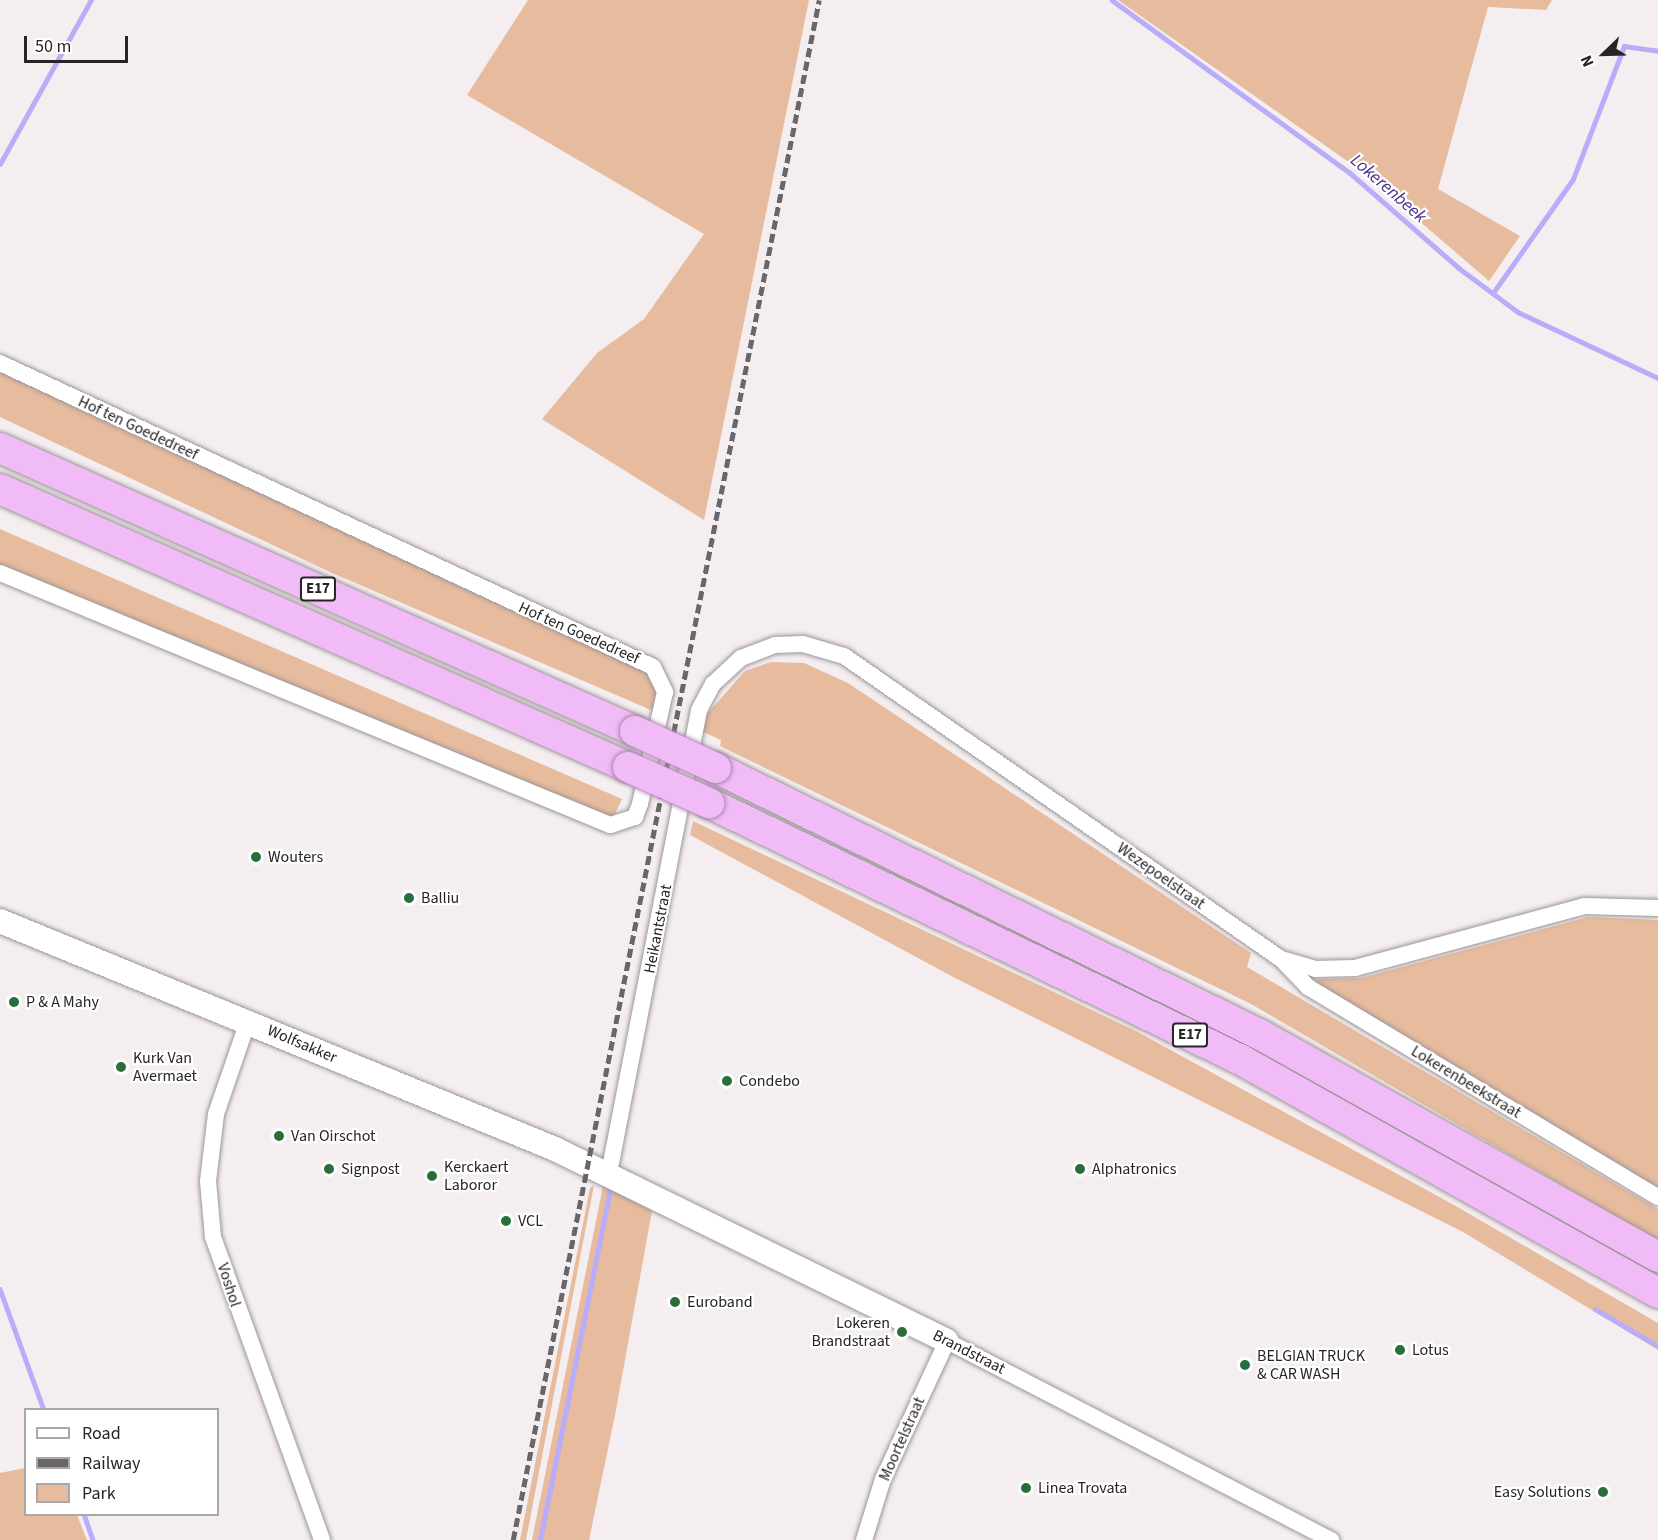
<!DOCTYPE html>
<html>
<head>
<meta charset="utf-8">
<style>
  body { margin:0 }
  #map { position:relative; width:1658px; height:1540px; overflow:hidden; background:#f4eef0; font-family:"Source Sans 3",sans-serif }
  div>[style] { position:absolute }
  .green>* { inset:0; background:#e7bb9d }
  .stream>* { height:4.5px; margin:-2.25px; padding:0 2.25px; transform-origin:2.25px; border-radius:2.25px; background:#b9acf9 }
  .roads { filter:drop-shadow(0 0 2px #9c9598) drop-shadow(0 0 2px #9c9598) }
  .street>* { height:16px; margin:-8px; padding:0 8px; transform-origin:8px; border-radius:8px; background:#fff }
  .secondary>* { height:24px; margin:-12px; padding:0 12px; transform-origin:12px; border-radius:12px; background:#fff }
  .highway>* { height:30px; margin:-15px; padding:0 15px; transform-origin:15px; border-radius:15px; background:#f1bbf8 }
  .rail>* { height:4.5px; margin-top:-2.25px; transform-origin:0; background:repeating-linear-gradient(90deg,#6a6668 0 9px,transparent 0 13.5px) }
  .bridges { filter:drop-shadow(0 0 2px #aa86ae) drop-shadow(0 0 2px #aa86ae) }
  .highway-bridge>* { height:30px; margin:-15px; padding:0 15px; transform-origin:15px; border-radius:15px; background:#f1bbf8 }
  .dots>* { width:16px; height:16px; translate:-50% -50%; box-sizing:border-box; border:3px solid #fff; border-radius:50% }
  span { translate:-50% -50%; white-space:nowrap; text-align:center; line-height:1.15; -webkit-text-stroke:4.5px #fff; paint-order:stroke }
  .shield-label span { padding:2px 4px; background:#fff; border:2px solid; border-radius:4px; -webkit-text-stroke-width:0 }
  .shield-label { font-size:15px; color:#272425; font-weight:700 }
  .street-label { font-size:16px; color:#272425 }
  .poi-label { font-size:16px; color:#272425 }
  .left { translate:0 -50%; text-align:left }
  .right { translate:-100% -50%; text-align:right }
  .water-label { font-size:18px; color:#4a3289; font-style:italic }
  .legend { position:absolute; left:24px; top:1408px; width:195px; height:108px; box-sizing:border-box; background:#fff; border:2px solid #a9a7a8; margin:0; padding:8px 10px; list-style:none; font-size:18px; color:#272425 }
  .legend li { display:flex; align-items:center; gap:12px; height:30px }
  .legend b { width:30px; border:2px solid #a9a7a8 }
  .north { position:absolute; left:1574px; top:24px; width:60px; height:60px; -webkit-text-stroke:4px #fff; paint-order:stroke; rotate:247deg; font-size:16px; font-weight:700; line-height:24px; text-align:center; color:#272425 }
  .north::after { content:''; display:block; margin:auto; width:21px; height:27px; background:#272425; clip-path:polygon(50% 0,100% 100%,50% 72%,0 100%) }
  .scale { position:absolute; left:24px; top:36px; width:104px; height:27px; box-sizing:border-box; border:3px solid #272425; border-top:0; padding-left:8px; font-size:18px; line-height:21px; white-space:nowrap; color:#272425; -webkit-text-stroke:4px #fff; paint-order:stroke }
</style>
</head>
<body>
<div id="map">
  <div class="green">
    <i style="clip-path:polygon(528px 0,809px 0,704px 520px,542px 419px,597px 353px,644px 319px,704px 234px,467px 95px)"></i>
    <i style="clip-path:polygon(1118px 0,1552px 0,1546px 10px,1488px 7px,1438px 189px,1520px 236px,1489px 281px,1360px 170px)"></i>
    <i style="clip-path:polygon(0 369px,655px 673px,658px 713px,330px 572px,0 417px)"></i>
    <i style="clip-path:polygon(0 529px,622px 799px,611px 822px,0 568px)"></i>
    <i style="clip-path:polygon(771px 662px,804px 663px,848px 683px,1251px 953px,1247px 967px,1658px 1209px,1658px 1241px,1251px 1004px,720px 746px,721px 740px,703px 732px,707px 714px,745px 671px)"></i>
    <i style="clip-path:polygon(693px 821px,1136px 1031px,1454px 1205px,1658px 1323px,1658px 1350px,1463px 1232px,955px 978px,690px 835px)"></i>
    <i style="clip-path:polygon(1588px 917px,1658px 920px,1658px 1188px,1314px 984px,1318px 979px,1361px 978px)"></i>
    <i style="clip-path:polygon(604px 1181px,652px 1211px,615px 1415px,589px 1540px,532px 1540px)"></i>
    <i style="clip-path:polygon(594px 1185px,526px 1540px,520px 1540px,590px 1188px)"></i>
    <i style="clip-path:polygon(25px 1468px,26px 1514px,77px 1515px,87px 1540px,0 1540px,0 1473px)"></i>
  </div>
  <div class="stream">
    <i style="left:1112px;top:0;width:293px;rotate:36deg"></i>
    <i style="left:1349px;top:172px;width:146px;rotate:41.1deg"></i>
    <i style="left:1459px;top:268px;width:74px;rotate:36.7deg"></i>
    <i style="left:1518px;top:312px;width:155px;rotate:25.2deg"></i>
    <i style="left:0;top:164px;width:188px;rotate:-61deg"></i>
    <i style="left:1493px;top:293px;width:139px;rotate:-54.9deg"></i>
    <i style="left:1573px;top:179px;width:142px;rotate:-69deg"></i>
    <i style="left:1624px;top:46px;width:34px;rotate:8deg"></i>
    <i style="left:0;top:1289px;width:129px;rotate:70deg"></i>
    <i style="left:1595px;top:1309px;width:73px;rotate:30.4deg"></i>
    <i style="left:84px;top:1514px;width:28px;rotate:71deg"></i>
    <i style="left:540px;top:1540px;width:357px;rotate:-78.7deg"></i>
  </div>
  <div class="roads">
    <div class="street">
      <i style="left:0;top:363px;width:720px;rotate:24.96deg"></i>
      <i style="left:653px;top:667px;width:28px;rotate:64deg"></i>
      <i style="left:665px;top:692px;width:115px;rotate:102.6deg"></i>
      <i style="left:640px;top:804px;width:14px;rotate:111deg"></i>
      <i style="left:635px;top:817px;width:26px;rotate:162deg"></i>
      <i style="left:610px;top:825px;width:660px;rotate:-157.55deg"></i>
      <i style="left:1282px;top:960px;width:37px;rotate:46deg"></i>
      <i style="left:1308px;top:987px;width:408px;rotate:31deg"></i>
      <i style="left:248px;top:1021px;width:98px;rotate:109deg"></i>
      <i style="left:216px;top:1114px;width:67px;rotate:96.8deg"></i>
      <i style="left:208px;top:1181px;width:56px;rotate:84.9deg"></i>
      <i style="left:213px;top:1237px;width:322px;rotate:70.2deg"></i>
      <i style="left:602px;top:1173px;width:13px;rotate:-48deg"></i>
      <i style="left:611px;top:1163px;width:461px;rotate:-79deg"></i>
      <i style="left:699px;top:710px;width:30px;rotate:-62deg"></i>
      <i style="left:713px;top:684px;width:38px;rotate:-43deg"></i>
      <i style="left:741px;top:658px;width:36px;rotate:-21deg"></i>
      <i style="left:775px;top:645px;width:28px;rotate:-2deg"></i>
      <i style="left:803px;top:644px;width:43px;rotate:16.3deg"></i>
      <i style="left:844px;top:656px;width:532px;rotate:34.74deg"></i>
      <i style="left:1281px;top:959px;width:35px;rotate:16deg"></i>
      <i style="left:1315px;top:969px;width:40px;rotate:-1.4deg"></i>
      <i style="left:1355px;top:968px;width:237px;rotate:-15.1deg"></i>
      <i style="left:1584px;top:906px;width:74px;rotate:1.5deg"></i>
      <i style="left:864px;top:1540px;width:64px;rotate:-72.7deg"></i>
      <i style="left:883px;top:1479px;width:152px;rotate:-65.1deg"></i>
      <i style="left:947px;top:1341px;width:433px;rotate:27.4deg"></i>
    </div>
    <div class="secondary">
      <i style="left:0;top:921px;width:600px;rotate:22.33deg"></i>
      <i style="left:555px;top:1149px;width:436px;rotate:26.1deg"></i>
    </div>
    <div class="highway">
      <i style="left:0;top:448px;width:695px;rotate:24.02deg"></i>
      <i style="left:0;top:489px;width:687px;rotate:23.88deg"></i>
      <i style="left:716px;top:768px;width:605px;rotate:26.1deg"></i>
      <i style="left:1259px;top:1034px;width:457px;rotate:29.2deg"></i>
      <i style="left:709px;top:803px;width:591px;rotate:25.78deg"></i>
      <i style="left:1241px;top:1060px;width:478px;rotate:29.2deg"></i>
    </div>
  </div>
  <div class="rail">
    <i style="left:513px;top:1540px;width:1570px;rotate:-78.76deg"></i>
  </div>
  <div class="bridges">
    <div class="highway-bridge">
      <i style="left:635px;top:731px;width:89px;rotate:24.6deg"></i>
      <i style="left:628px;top:767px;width:89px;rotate:24deg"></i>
    </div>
  </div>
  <div class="dots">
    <i style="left:256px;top:857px;background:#286f3c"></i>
    <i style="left:409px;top:898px;background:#286f3c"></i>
    <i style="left:14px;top:1002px;background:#286f3c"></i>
    <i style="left:121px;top:1067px;background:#286f3c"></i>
    <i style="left:727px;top:1081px;background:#286f3c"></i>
    <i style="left:279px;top:1136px;background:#286f3c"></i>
    <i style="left:329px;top:1169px;background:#286f3c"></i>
    <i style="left:1080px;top:1169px;background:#286f3c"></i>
    <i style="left:432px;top:1176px;background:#286f3c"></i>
    <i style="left:506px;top:1221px;background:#286f3c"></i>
    <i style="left:675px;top:1302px;background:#286f3c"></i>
    <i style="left:902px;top:1332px;background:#286f3c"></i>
    <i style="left:1400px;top:1350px;background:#286f3c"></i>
    <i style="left:1245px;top:1365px;background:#286f3c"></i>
    <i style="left:1026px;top:1488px;background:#286f3c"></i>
    <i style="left:1603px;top:1492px;background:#286f3c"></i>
  </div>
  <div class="shield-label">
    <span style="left:318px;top:589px">E17</span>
    <span style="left:1190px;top:1035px">E17</span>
  </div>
  <div class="street-label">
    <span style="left:138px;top:428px;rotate:25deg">Hof ten Goededreef</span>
    <span style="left:579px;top:633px;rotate:24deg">Hof ten Goededreef</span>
    <span style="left:1161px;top:876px;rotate:35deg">Wezepoelstraat</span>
    <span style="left:658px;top:929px;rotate:-79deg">Heikantstraat</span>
    <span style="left:302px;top:1044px;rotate:23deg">Wolfsakker</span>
    <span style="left:1466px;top:1082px;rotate:31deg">Lokerenbeekstraat</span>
    <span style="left:229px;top:1285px;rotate:72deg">Voshol</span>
    <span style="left:969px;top:1352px;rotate:27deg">Brandstraat</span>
    <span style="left:902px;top:1439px;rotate:-66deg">Moortelstraat</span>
  </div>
  <div class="poi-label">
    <span class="left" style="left:268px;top:857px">Wouters</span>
    <span class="left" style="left:421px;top:898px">Balliu</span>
    <span class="left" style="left:26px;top:1002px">P &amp; A Mahy</span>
    <span class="left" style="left:133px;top:1067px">Kurk Van<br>Avermaet</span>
    <span class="left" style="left:739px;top:1081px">Condebo</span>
    <span class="left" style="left:291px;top:1136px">Van Oirschot</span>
    <span class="left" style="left:444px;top:1176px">Kerckaert<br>Laboror</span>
    <span class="left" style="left:341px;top:1169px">Signpost</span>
    <span class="left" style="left:1092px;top:1169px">Alphatronics</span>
    <span class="left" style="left:518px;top:1221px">VCL</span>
    <span class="left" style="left:687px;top:1302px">Euroband</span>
    <span class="right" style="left:890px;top:1332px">Lokeren<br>Brandstraat</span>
    <span class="left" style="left:1412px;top:1350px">Lotus</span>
    <span class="left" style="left:1257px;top:1365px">BELGIAN TRUCK<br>&amp; CAR WASH</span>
    <span class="left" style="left:1038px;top:1488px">Linea Trovata</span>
    <span class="right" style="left:1591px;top:1492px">Easy Solutions</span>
  </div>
  <div class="water-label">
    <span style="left:1388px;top:189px;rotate:41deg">Lokerenbeek</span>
  </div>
  <ul class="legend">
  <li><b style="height:8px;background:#fff"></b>Road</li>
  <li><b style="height:8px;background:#6a6668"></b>Railway</li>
  <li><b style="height:16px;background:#e7bb9d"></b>Park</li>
  </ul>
  <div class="north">N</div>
  <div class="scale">50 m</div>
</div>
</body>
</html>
